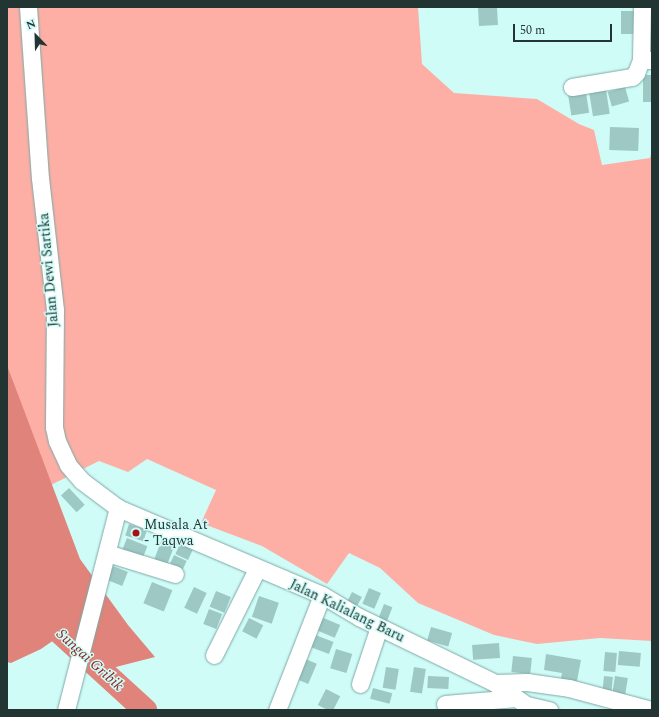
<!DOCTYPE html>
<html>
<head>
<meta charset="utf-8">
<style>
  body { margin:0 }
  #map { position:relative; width:659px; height:717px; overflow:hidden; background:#d0fcf8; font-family:Spectral,serif }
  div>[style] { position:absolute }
  .green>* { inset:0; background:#fdafa6 }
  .water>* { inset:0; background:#e0837a }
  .river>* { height:24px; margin:-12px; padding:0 12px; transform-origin:12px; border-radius:12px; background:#e0837a }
  .building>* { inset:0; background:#9dc8c4; transform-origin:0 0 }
  .roads { filter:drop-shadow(0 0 1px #7fa9a5) drop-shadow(0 0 1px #7fa9a5) }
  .minor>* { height:17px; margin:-8.5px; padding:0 8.5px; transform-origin:8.5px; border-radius:8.5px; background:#fff }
  .dots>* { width:11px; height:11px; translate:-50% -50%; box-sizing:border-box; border:2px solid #d0fcf8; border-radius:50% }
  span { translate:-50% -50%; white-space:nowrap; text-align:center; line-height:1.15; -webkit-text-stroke:3px #d0fcf8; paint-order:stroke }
  .street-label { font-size:14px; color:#233533 }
  .poi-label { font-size:14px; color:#233533 }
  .left { translate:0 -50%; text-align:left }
  .water-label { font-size:15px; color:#8d1f1e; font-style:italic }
  .frame { position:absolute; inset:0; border:8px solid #233533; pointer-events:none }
  .north { position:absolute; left:16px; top:16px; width:40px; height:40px; -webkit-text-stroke:3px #d0fcf8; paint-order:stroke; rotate:337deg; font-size:11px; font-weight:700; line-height:16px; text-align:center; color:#233533 }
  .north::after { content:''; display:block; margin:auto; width:14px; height:18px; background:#233533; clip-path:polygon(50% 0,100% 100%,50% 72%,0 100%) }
  .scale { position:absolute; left:513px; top:24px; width:99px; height:18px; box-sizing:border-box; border:2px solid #233533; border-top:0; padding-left:5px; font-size:12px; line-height:14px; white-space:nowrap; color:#233533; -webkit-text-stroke:3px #d0fcf8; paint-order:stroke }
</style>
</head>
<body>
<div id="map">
  <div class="green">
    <i style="clip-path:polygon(7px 7px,418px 7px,422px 64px,454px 93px,537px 99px,579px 124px,594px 130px,602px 165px,650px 158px,652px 151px,652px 641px,600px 638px,537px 644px,494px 635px,418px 603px,380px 568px,349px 553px,327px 584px,262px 546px,201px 523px,216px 490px,147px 459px,128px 472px,99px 461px,51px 485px,7px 365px)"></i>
  </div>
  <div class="water">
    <i style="clip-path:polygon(7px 365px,80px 559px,128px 625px,155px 657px,108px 669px,67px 631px,41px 649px,11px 663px,7px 662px)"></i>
  </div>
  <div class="river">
    <i style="left:42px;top:610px;width:19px;rotate:55deg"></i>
    <i style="left:53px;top:626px;width:125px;rotate:42.4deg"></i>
  </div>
  <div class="building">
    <i style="left:497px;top:7px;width:18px;height:19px;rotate:87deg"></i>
    <i style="left:621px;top:11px;width:16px;height:23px"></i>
    <i style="clip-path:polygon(645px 33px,652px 33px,652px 56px,644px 55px)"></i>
    <i style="left:643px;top:75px;width:9px;height:27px"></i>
    <i style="left:625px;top:87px;width:15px;height:18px;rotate:74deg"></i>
    <i style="left:606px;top:90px;width:24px;height:17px;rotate:81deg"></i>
    <i style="left:586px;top:93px;width:20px;height:18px;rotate:81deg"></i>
    <i style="left:610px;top:127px;width:29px;height:23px;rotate:2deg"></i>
    <i style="left:69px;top:488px;width:23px;height:11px;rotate:47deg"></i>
    <i style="left:129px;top:524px;width:19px;height:12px;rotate:18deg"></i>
    <i style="left:127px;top:538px;width:22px;height:15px;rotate:22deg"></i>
    <i style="left:162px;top:539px;width:14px;height:24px;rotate:21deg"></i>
    <i style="left:180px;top:544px;width:14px;height:11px;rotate:25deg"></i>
    <i style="left:174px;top:555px;width:14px;height:9px;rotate:25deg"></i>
    <i style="left:113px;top:566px;width:16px;height:15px;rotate:22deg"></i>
    <i style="left:152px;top:582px;width:22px;height:23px;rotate:22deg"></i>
    <i style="left:194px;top:587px;width:14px;height:23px;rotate:25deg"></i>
    <i style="left:369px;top:588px;width:13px;height:17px;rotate:23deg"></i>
    <i style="left:216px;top:591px;width:16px;height:17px;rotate:22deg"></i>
    <i style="left:352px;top:592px;width:11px;height:17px;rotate:27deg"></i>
    <i style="left:259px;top:596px;width:21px;height:22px;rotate:19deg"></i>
    <i style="left:384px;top:604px;width:9px;height:15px;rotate:21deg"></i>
    <i style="left:209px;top:609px;width:14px;height:16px;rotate:21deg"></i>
    <i style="left:319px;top:616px;width:23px;height:14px;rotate:23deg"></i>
    <i style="left:249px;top:618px;width:16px;height:15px;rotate:27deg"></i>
    <i style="left:431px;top:627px;width:22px;height:14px;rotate:16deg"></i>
    <i style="left:313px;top:634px;width:22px;height:13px;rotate:21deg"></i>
    <i style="left:499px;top:643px;width:15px;height:27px;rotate:86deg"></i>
    <i style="left:336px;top:649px;width:17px;height:20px;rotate:17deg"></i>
    <i style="left:619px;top:651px;width:22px;height:14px;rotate:5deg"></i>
    <i style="left:605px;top:652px;width:12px;height:19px;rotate:5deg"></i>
    <i style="clip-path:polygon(546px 654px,581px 660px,576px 686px,560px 684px,562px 673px,544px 670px)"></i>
    <i style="left:513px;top:656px;width:19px;height:16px;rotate:6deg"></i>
    <i style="left:303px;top:658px;width:15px;height:22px;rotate:23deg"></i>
    <i style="left:386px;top:667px;width:13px;height:21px;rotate:9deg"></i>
    <i style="left:414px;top:667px;width:12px;height:25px;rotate:9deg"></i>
    <i style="left:428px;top:676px;width:21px;height:12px;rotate:3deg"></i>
    <i style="left:604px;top:676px;width:9px;height:17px;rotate:6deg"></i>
    <i style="left:615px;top:676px;width:13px;height:18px;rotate:9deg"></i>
    <i style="left:373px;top:688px;width:20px;height:11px;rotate:15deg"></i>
    <i style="left:326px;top:689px;width:16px;height:18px;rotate:27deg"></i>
  </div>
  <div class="roads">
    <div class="minor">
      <i style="left:28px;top:7px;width:171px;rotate:86deg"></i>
      <i style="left:40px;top:178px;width:133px;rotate:83.5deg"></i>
      <i style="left:55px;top:310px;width:117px;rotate:90.5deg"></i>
      <i style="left:54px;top:427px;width:14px;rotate:78deg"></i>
      <i style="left:57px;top:441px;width:26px;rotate:65deg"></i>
      <i style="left:68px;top:465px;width:21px;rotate:49deg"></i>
      <i style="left:82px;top:481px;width:45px;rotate:36.9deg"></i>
      <i style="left:118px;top:508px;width:222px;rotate:23.1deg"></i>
      <i style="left:322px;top:595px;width:43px;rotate:30.7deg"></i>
      <i style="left:359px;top:617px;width:151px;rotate:25.9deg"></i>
      <i style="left:495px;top:683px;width:39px;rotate:35deg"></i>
      <i style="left:527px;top:705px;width:23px;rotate:13deg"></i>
      <i style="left:642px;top:7px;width:53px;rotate:91.1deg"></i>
      <i style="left:641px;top:60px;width:11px"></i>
      <i style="left:572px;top:87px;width:61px;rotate:-9.5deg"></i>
      <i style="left:632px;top:77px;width:6px;rotate:-45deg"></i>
      <i style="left:636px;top:73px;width:14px;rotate:-69deg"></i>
      <i style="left:107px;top:553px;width:71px;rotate:17.2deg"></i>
      <i style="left:214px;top:655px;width:96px;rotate:-63.4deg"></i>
      <i style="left:495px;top:683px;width:32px;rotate:-2deg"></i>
      <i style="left:527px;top:682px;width:42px;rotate:8.1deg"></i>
      <i style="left:569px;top:688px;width:85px;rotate:15deg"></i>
      <i style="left:360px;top:684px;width:60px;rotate:-71.6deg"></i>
      <i style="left:445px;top:704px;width:71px;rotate:-4.8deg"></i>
      <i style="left:66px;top:710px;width:209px;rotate:-75.6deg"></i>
      <i style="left:277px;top:710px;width:123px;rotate:-68.6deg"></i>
    </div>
  </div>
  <div class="dots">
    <i style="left:136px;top:533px;background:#a71118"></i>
  </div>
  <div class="street-label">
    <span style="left:49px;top:270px;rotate:-95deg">Jalan Dewi Sartika</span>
    <span style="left:347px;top:611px;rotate:26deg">Jalan Kalialang Baru</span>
  </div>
  <div class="poi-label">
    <span class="left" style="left:144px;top:533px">Musala At<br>- Taqwa</span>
  </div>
  <div class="water-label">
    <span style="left:90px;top:660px;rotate:42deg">Sungai Gribik</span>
  </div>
  <div class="frame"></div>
  <div class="north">N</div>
  <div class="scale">50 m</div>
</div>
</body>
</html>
